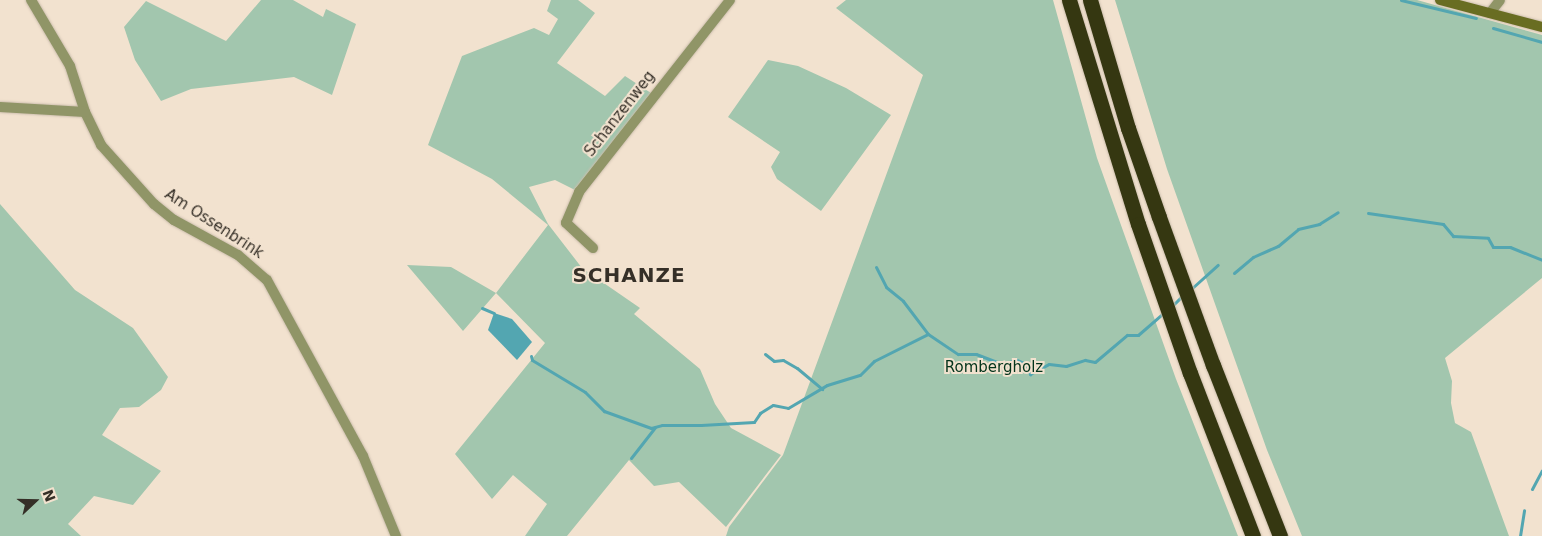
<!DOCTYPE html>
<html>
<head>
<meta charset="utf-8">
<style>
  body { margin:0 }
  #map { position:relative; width:1542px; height:536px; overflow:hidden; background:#f2e2cf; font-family:"DejaVu Sans",sans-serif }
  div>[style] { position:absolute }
  .green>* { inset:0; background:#a2c6ae }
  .water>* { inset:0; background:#53a6b1 }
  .stream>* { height:3px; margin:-1.5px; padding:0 1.5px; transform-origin:1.5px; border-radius:1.5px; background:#53a6b1 }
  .roads { filter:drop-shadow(0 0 1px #ccbead) drop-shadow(0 0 1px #ccbead) }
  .street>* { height:10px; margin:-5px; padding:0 5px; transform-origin:5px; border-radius:5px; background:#909567 }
  .secondary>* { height:10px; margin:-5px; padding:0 5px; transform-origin:5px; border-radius:5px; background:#696d22 }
  .highway>* { height:15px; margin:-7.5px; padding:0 7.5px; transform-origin:7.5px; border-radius:7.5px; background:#353711 }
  span { translate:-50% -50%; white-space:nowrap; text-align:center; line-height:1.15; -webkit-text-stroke:4px #f2e2cf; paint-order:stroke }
  .street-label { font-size:15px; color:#352f27 }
  .park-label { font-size:15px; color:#02331a }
  .district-label { font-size:20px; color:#352f27; font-weight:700; letter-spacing:1px }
  .north { position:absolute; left:10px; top:476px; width:50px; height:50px; -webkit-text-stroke:4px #f2e2cf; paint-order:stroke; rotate:69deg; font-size:14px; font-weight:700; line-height:20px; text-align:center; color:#352f27 }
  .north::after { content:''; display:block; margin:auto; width:18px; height:22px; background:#352f27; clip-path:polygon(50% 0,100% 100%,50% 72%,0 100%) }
</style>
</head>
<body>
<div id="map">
  <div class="green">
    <i style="clip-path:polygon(261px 0,293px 0,323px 17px,326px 9px,356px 24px,332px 95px,294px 77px,191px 89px,161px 101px,135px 60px,124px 27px,146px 1px,226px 41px)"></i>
    <i style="clip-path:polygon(551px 0,578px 0,595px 13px,557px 63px,605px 96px,625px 76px,654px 95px,579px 192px,555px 180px,529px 187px,548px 224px,582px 268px,640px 308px,634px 314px,700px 369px,715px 404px,731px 428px,781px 455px,726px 527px,679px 482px,654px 486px,629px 460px,567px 536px,525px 536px,547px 504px,513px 475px,492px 499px,455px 454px,545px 343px,496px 293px,463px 331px,407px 265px,451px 267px,496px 293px,548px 225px,492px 179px,428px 145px,462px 56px,534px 28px,549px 35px,558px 19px,547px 11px)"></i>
    <i style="clip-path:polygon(846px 0,1053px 0,1097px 158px,1176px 379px,1238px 536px,726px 536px,729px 527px,783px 455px,923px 75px,836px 8px)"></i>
    <i style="clip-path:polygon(1115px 0,1417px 0,1542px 35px,1542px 278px,1445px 358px,1452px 381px,1451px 403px,1455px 423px,1471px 432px,1509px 536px,1302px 536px,1267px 450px,1167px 169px)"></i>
    <i style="clip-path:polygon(768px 60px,798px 66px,846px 88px,891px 115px,821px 211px,777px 179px,771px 167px,780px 152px,728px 117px)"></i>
    <i style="clip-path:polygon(0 204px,75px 290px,133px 328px,168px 377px,161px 390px,139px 407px,120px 408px,102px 435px,161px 471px,133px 505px,94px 496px,68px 524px,81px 536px,0 536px)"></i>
  </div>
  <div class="water">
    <i style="clip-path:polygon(494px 313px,512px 319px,532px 342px,517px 360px,488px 330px)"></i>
  </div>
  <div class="stream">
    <i style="left:1401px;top:0;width:77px;rotate:13.5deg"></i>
    <i style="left:1493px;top:28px;width:51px;rotate:15.9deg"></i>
    <i style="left:1368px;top:213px;width:76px;rotate:8.3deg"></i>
    <i style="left:1443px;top:224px;width:16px;rotate:50deg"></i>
    <i style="left:1453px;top:236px;width:35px;rotate:3deg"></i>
    <i style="left:1488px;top:238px;width:10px;rotate:61deg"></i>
    <i style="left:1493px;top:247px;width:17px"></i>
    <i style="left:1510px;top:247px;width:35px;rotate:22deg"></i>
    <i style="left:876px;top:267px;width:22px;rotate:63deg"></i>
    <i style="left:886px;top:287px;width:22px;rotate:39deg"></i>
    <i style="left:903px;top:301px;width:41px;rotate:52.9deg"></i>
    <i style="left:1234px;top:273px;width:25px;rotate:-40deg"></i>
    <i style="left:1253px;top:257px;width:27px;rotate:-24deg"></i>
    <i style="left:1278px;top:246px;width:26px;rotate:-40deg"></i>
    <i style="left:1298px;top:229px;width:22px;rotate:-13deg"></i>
    <i style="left:1319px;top:224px;width:22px;rotate:-32deg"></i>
    <i style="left:1191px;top:289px;width:36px;rotate:-42deg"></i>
    <i style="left:1172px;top:306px;width:14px;rotate:-45deg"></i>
    <i style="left:482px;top:308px;width:13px;rotate:23deg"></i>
    <i style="left:765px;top:354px;width:11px;rotate:38deg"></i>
    <i style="left:774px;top:361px;width:9px;rotate:-6deg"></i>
    <i style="left:783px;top:360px;width:16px;rotate:30deg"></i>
    <i style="left:797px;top:368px;width:33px;rotate:40deg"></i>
    <i style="left:531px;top:356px;width:4px;rotate:76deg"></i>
    <i style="left:532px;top:360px;width:62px;rotate:31.1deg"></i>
    <i style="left:585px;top:392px;width:27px;rotate:45deg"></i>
    <i style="left:604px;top:411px;width:50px;rotate:19.9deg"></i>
    <i style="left:651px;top:428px;width:11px;rotate:-15deg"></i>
    <i style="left:662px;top:425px;width:39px"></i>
    <i style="left:701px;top:425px;width:53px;rotate:-3.2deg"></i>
    <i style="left:754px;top:422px;width:11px;rotate:-56deg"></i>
    <i style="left:760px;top:413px;width:15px;rotate:-32deg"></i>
    <i style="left:773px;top:405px;width:15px;rotate:11deg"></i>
    <i style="left:788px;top:408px;width:45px;rotate:-30.5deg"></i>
    <i style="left:827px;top:385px;width:34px;rotate:-17deg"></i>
    <i style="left:860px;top:375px;width:20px;rotate:-45deg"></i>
    <i style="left:874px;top:361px;width:60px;rotate:-26.6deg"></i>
    <i style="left:928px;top:334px;width:36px;rotate:34deg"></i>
    <i style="left:958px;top:354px;width:18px"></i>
    <i style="left:976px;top:354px;width:30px;rotate:21deg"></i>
    <i style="left:1004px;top:365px;width:13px;rotate:-29deg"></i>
    <i style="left:1015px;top:359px;width:10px;rotate:24deg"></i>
    <i style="left:1024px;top:363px;width:13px;rotate:61deg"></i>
    <i style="left:1030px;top:374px;width:21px;rotate:-28deg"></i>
    <i style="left:1049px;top:364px;width:17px;rotate:7deg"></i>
    <i style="left:1066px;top:366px;width:20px;rotate:-18deg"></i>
    <i style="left:1085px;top:360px;width:10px;rotate:11deg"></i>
    <i style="left:1095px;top:362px;width:42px;rotate:-40.2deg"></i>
    <i style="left:1127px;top:335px;width:11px"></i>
    <i style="left:1138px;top:335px;width:33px;rotate:-41deg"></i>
    <i style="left:631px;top:458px;width:39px;rotate:-52deg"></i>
    <i style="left:1532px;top:489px;width:21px;rotate:-62deg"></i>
    <i style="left:1520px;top:536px;width:26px;rotate:-81deg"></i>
  </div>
  <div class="roads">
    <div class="street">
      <i style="left:31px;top:0;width:77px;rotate:59.4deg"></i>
      <i style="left:70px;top:66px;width:48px;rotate:71.9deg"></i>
      <i style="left:85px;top:112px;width:37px;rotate:64deg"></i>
      <i style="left:101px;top:145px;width:79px;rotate:48.1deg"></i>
      <i style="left:154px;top:204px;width:26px;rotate:39deg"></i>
      <i style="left:174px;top:220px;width:73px;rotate:28.7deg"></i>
      <i style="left:238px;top:255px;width:38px;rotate:41deg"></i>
      <i style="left:267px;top:280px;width:200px;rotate:61.4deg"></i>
      <i style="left:363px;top:456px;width:87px;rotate:67.6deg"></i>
      <i style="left:1490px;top:13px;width:16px;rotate:-52deg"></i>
      <i style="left:0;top:107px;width:85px;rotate:3.4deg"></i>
      <i style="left:593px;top:248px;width:37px;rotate:-137deg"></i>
      <i style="left:566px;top:223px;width:34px;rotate:-67deg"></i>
      <i style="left:579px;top:192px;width:244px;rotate:-51.8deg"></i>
    </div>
    <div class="secondary">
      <i style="left:1440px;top:0;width:106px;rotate:14.8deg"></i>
    </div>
    <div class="highway">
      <i style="left:1069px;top:0;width:234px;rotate:72.9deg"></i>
      <i style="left:1138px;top:224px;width:158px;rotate:70.8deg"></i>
      <i style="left:1190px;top:373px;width:175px;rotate:68.9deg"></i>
      <i style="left:1090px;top:0;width:134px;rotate:73.5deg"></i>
      <i style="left:1128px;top:128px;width:94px;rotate:70.8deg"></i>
      <i style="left:1159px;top:217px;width:158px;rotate:70deg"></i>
      <i style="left:1213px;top:365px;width:184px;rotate:68.6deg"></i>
    </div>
  </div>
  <div class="street-label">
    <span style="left:620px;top:114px;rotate:-52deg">Schanzenweg</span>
    <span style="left:214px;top:224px;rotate:33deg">Am Ossenbrink</span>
  </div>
  <div class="park-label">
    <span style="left:994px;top:368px">Rombergholz</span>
  </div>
  <div class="district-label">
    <span style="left:629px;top:275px">SCHANZE</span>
  </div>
  <div class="north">N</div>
</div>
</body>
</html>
